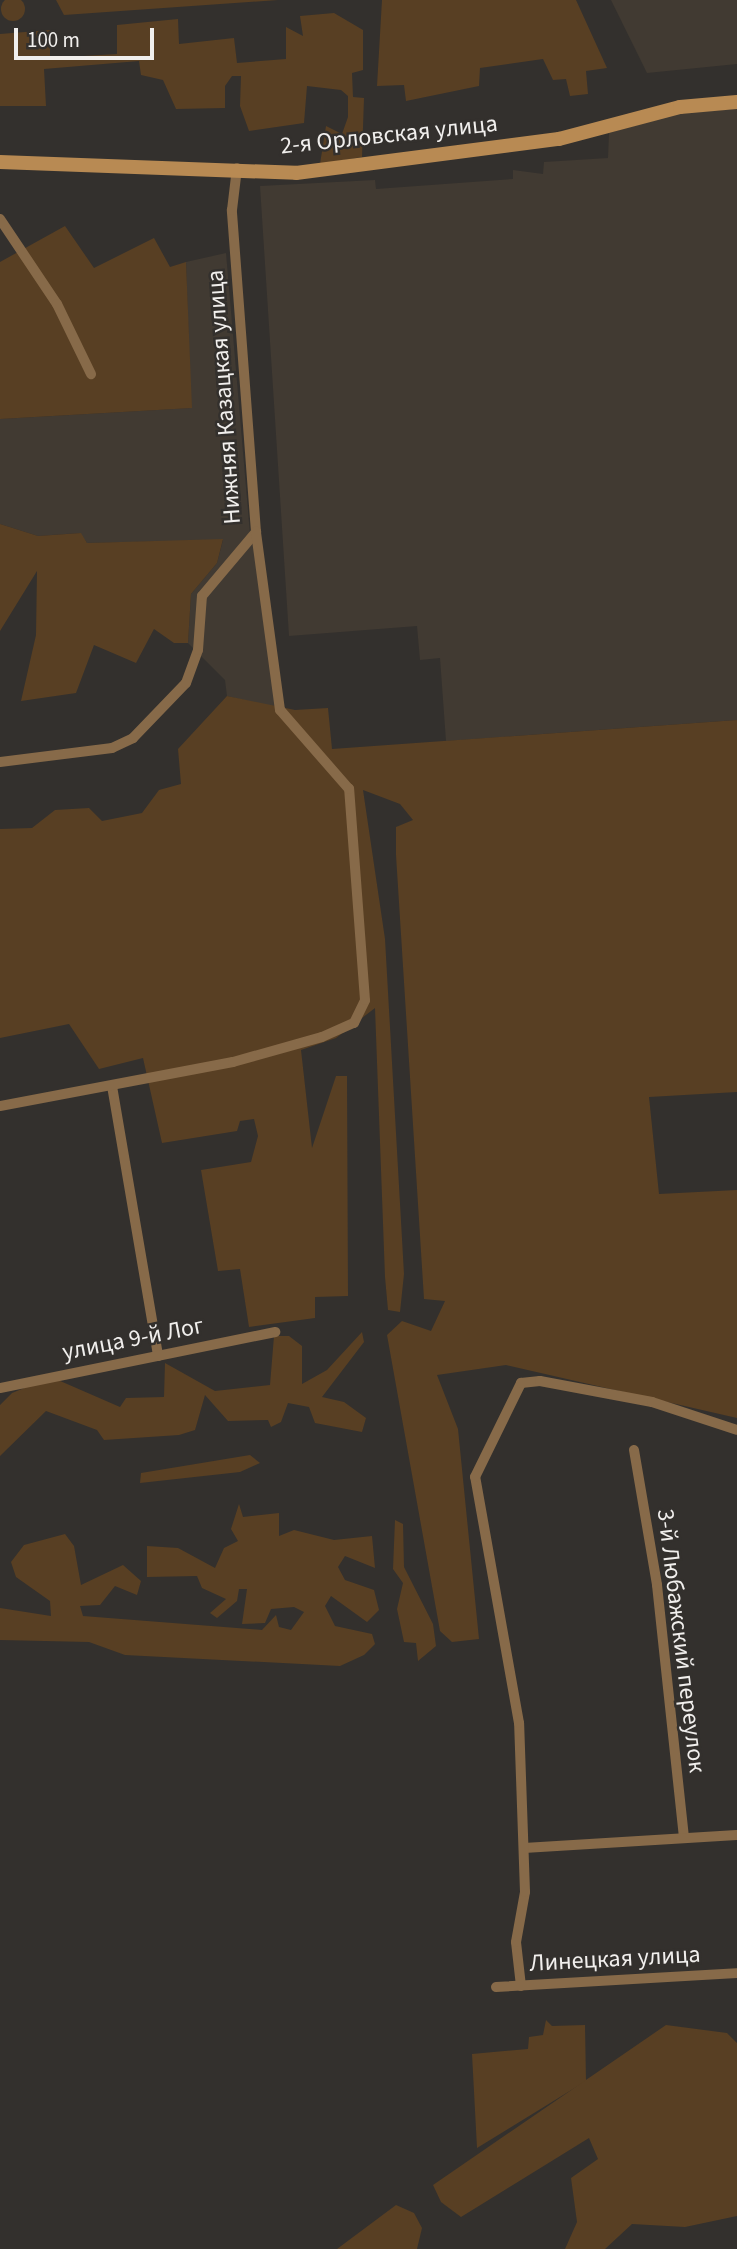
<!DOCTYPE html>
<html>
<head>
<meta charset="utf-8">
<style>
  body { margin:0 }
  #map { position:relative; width:737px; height:2249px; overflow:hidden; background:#33302d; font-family:"Source Sans 3",sans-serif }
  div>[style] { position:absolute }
  .built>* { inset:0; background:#413a32 }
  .green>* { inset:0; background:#583f23 }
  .round { border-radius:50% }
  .street>* { height:10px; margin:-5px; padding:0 5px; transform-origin:5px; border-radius:5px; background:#876a49 }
  .secondary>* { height:14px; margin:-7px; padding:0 7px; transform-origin:7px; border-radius:7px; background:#b88a53 }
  span { translate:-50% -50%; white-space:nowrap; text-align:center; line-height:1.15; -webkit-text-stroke:5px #33302d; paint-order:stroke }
  .street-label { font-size:24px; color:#f1efed }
  .scale { position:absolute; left:14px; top:28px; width:140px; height:32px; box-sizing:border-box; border:4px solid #f1efed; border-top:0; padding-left:9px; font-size:21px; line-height:24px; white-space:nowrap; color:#f1efed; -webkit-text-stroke:5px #33302d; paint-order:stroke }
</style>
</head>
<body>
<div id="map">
  <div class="built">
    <i style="clip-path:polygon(611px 0,737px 0,737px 64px,647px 73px)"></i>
    <i style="clip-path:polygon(737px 109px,737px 720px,446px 741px,440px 658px,420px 660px,417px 626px,289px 636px,260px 186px,375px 180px,376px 189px,513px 179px,513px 170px,543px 174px,544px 162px,608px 158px,609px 133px,680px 113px)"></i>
    <i style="clip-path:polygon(226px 253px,250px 534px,259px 553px,276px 708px,227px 696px,225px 680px,188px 643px,191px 594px,217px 563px,223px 540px,87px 543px,80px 533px,38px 536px,0 524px,0 419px,191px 408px,186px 262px)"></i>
  </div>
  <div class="green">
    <i class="round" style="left:1px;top:-3px;width:24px;height:24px"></i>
    <i style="clip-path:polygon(56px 0,278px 0,64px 15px)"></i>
    <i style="clip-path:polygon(382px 0,576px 0,607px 68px,586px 71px,588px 94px,570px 96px,566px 79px,553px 80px,543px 59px,480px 68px,479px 86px,406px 101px,404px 85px,377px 86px)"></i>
    <i style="clip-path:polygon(334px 13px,363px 30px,363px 70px,352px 73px,353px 97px,364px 98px,362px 157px,320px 164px,326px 126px,342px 134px,348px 117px,348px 96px,341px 90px,307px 86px,304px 123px,249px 131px,240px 106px,241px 76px,232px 76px,225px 86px,225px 108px,176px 109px,163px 80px,141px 75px,139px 61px,44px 69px,46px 106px,0 106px,0 34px,50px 30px,50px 58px,117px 54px,117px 25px,178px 19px,179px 44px,234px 38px,237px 63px,286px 59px,286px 27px,303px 36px,300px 16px)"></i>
    <i style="clip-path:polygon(65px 226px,94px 268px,154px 238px,170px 267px,186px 262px,192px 408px,0 419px,0 262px)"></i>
    <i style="clip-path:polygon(0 524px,38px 536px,81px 533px,87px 543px,223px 539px,217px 563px,191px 594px,188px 643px,174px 643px,154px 629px,136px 663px,94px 645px,76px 693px,21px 701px,36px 635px,37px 571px,0 631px)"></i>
    <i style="clip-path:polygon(227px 696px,295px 710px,328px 708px,332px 749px,737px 720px,737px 1092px,649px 1097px,659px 1194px,737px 1190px,737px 1418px,506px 1365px,437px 1375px,458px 1429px,479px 1639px,452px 1642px,440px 1631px,387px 1335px,402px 1321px,431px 1331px,445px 1301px,424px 1299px,396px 855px,396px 827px,413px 820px,400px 804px,363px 790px,385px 939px,404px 1274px,400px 1312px,388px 1310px,385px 1277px,375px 1008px,336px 1038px,301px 1050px,312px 1148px,336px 1076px,347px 1076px,348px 1296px,315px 1297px,315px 1318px,249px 1327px,240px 1269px,218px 1271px,201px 1170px,251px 1162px,258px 1136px,254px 1119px,240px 1121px,237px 1131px,162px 1143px,143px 1058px,99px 1069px,69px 1024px,0 1038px,0 829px,32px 828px,55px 810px,89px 808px,102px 821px,142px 813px,159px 790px,181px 784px,178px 749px)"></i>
    <i style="clip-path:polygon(362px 1332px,364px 1342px,322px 1397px,344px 1402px,366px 1418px,362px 1432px,315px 1423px,309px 1407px,288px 1403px,281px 1422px,271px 1427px,268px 1420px,228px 1421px,205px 1395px,195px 1430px,179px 1435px,104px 1440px,97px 1430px,46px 1411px,0 1456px,0 1405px,12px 1393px,51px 1377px,120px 1407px,126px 1398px,164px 1397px,165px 1363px,215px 1391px,270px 1385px,274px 1336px,289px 1336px,302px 1346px,302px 1384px,327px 1370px)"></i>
    <i style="clip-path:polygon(250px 1455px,260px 1463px,240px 1472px,140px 1483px,141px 1473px)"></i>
    <i style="clip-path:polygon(239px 1504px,243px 1517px,279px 1513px,279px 1536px,294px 1530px,334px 1540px,372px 1536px,375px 1568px,345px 1556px,338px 1567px,345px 1580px,374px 1590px,379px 1610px,367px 1622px,331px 1596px,325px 1606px,335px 1626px,372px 1634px,375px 1644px,364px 1655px,340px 1666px,125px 1655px,89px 1642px,0 1640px,0 1608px,51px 1616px,50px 1601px,16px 1577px,11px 1562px,24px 1545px,65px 1534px,74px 1546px,81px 1585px,123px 1565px,141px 1581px,137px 1595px,115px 1586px,100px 1605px,80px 1606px,83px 1616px,262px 1630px,276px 1615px,279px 1627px,291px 1630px,304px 1612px,294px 1607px,271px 1609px,265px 1623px,242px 1624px,247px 1589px,239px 1589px,237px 1601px,217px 1618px,210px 1613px,226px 1599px,202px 1588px,197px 1576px,147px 1577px,147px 1546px,178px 1548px,215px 1568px,224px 1548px,238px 1541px,231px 1529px)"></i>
    <i style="clip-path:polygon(395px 1520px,403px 1524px,404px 1567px,433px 1624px,436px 1646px,418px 1661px,416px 1643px,404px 1642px,397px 1609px,403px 1583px,393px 1569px)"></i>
    <i style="clip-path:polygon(546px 2020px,552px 2026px,585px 2025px,586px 2081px,477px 2148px,472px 2054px,528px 2049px,529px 2037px,543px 2035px)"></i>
    <i style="clip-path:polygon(666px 2025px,727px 2033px,737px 2043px,737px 2216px,685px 2227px,632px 2224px,605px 2249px,565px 2249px,577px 2222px,571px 2178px,598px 2159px,589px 2138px,461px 2217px,441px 2202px,433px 2185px)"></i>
    <i style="clip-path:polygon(396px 2205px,414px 2213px,422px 2228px,417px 2249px,337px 2249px)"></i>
  </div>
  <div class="street">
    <i style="left:0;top:219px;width:102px;rotate:56.2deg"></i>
    <i style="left:57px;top:304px;width:78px;rotate:64.1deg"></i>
    <i style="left:0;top:762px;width:113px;rotate:-7.1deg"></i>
    <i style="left:112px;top:748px;width:23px;rotate:-25deg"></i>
    <i style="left:133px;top:738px;width:76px;rotate:-46.1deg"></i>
    <i style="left:186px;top:683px;width:35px;rotate:-70deg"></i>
    <i style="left:198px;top:650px;width:54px;rotate:-85.8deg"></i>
    <i style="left:202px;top:596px;width:84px;rotate:-49.8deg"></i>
    <i style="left:256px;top:532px;width:323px;rotate:-94.3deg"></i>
    <i style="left:232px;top:210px;width:42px;rotate:-83.2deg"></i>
    <i style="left:112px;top:1086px;width:274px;rotate:80.3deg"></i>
    <i style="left:0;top:1106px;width:237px;rotate:-10.7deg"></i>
    <i style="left:233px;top:1062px;width:92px;rotate:-15.7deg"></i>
    <i style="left:322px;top:1037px;width:35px;rotate:-24deg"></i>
    <i style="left:354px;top:1023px;width:25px;rotate:-64deg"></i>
    <i style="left:365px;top:1000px;width:212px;rotate:-94.3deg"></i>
    <i style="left:349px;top:789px;width:105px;rotate:-131.1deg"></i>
    <i style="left:280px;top:710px;width:180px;rotate:-97.7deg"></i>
    <i style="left:0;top:1388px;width:281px;rotate:-11.5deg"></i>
    <i style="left:634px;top:1450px;width:137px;rotate:80.3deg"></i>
    <i style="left:657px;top:1585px;width:253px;rotate:83.9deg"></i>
    <i style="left:524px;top:1848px;width:213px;rotate:-3.5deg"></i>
    <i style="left:521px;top:1986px;width:44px;rotate:-96.5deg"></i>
    <i style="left:516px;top:1942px;width:51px;rotate:-79.8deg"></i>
    <i style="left:525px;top:1892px;width:169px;rotate:-92deg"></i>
    <i style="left:519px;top:1723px;width:250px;rotate:-100.1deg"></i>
    <i style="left:475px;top:1477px;width:105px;rotate:-63.9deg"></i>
    <i style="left:521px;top:1383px;width:19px;rotate:-6deg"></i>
    <i style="left:540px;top:1381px;width:114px;rotate:10.6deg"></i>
    <i style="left:652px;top:1402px;width:89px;rotate:18.2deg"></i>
    <i style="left:496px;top:1987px;width:241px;rotate:-3.3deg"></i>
  </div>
  <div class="secondary">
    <i style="left:0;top:162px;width:296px;rotate:2.1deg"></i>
    <i style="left:296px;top:173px;width:265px;rotate:-7.4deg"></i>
    <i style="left:559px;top:139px;width:125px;rotate:-14.8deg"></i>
    <i style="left:680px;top:107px;width:57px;rotate:-5deg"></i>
  </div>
  <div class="street-label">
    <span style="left:389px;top:135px;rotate:-6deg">2-я Орловская улица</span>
    <span style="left:224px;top:397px;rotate:-94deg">Нижняя Казацкая улица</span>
    <span style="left:133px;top:1339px;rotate:-11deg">улица 9-й Лог</span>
    <span style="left:681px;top:1641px;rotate:83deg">3-й Любажский переулок</span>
    <span style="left:615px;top:1959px;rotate:-3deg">Линецкая улица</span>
  </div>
  <div class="scale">100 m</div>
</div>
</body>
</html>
